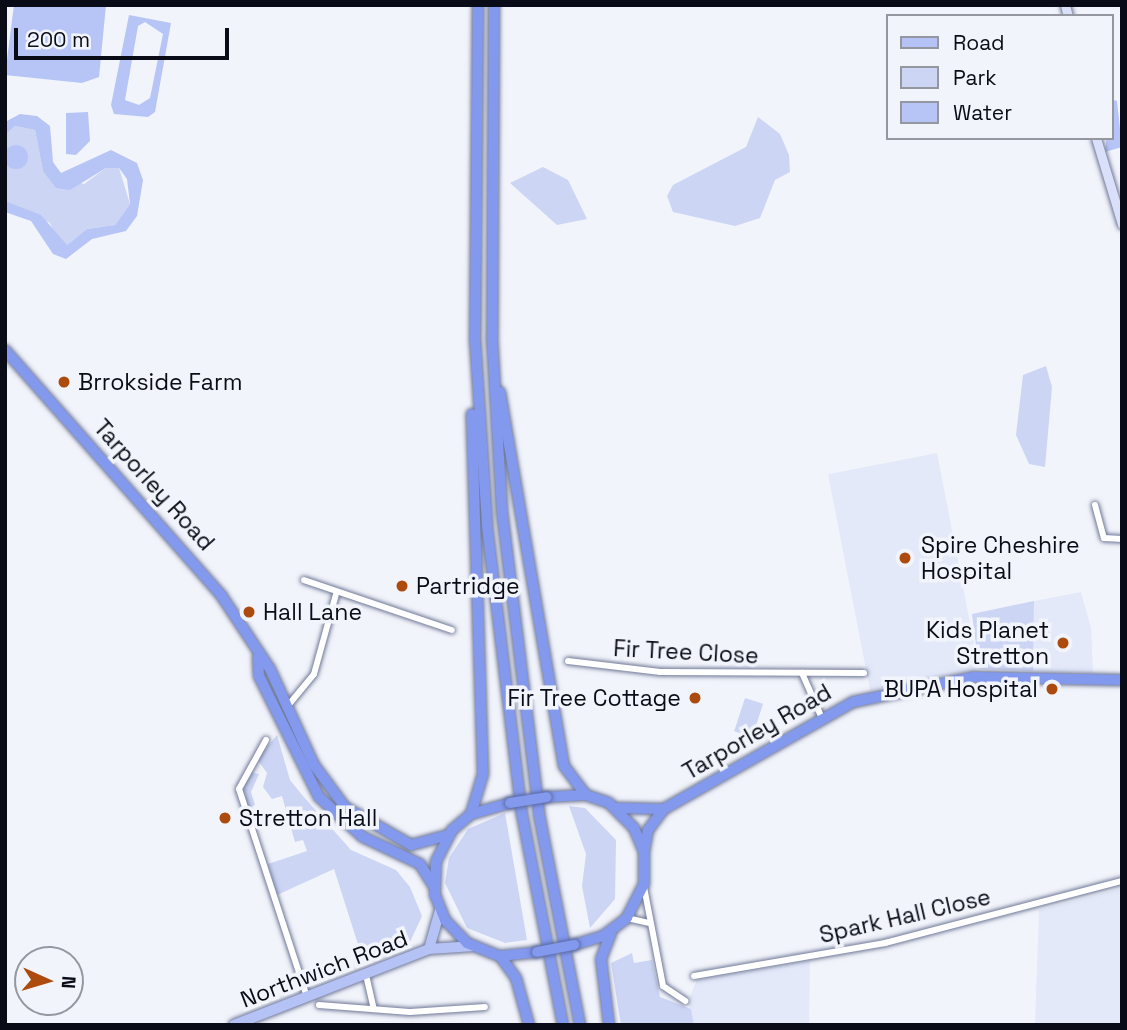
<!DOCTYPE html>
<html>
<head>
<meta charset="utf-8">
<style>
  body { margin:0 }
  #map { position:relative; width:1127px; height:1030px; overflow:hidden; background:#f2f4fb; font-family:"Space Grotesk",sans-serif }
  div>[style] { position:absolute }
  .built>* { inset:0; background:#e3e9f9; transform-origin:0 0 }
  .green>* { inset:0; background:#ccd5f4; transform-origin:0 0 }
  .water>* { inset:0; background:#b6c5f6 }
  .round { border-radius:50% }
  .roads { filter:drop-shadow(0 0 2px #707998) drop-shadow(0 0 2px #707998) }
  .street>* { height:6px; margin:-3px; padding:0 3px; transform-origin:3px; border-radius:3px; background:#fff }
  .secondary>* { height:9px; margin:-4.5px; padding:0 4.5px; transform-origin:4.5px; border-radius:4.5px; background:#dae0fa }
  .primary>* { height:10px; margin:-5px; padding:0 5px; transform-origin:5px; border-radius:5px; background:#b5c2f5 }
  .highway>* { height:10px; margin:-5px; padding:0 5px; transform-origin:5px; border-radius:5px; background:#8399ee }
  .bridges { filter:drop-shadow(0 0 2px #5868a3) drop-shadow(0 0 2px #5868a3) }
  .highway-bridge>* { height:10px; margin:-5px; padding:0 5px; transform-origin:5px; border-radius:5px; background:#8399ee }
  .dots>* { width:19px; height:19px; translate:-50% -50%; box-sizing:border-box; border:4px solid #f2f4fb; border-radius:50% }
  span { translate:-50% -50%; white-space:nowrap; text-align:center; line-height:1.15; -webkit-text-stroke:7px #f2f4fb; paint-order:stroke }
  .poi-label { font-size:23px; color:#090c17 }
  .left { translate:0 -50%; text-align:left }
  .right { translate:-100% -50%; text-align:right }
  .street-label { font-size:23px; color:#090c17 }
  .frame { position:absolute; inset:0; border:7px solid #090c17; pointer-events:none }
  .legend { position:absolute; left:886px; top:14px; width:228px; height:126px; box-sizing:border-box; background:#f2f4fb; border:2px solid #9597a0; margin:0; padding:9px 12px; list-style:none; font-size:21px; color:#090c17 }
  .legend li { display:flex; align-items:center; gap:14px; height:35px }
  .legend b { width:35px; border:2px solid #9597a0 }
  .north { position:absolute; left:14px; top:946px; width:70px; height:70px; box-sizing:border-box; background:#f2f4fb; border:2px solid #9597a0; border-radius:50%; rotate:94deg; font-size:19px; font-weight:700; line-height:28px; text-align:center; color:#090c17 }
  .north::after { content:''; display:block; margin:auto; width:24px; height:32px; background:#ad4b0e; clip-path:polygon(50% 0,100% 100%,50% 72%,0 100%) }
  .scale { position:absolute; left:14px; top:28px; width:215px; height:32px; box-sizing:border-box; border:4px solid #090c17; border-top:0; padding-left:9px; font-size:21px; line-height:24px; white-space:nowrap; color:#090c17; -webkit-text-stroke:5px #f2f4fb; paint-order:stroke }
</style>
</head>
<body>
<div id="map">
  <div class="built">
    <i style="left:937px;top:453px;width:220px;height:111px;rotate:79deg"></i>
    <i style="clip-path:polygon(1081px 592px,1091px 628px,1093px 673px,1033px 671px,1034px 601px)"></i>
    <i style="clip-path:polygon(1122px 888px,1122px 1025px,1035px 1025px,1039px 910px)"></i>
    <i style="clip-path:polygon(810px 961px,809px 1025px,694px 1025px,688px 1001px,697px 980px)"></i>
  </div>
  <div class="green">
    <i style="clip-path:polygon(758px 117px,780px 134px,789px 155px,790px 172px,775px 180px,760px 218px,735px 226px,673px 212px,667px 196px,673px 185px,746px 147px)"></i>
    <i style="clip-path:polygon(15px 126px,35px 130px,43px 171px,84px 184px,106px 168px,119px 168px,130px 204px,115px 225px,87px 229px,67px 245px,58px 242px,50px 223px,5px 201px,5px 135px)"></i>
    <i style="clip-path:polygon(543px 167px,568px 180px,587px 219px,557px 225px,510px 183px)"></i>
    <i style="clip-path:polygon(1046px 366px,1052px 387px,1045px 467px,1029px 464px,1016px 435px,1023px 375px)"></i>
    <i style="clip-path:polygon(1034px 601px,1033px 671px,979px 669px,972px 614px)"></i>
    <i style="left:745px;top:698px;width:19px;height:35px;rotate:18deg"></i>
    <i style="clip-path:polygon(277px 735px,290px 780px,303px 796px,351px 850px,396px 870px,410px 887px,422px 916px,410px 942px,364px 963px,334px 869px,277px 895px,268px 864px,307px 851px,303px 840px,295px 842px,282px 796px,272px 799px,263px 787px,267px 773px,257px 759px)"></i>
    <i style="clip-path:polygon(249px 772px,259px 774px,251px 792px,255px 805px,248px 808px,243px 786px)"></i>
    <i style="clip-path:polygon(569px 806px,585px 808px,616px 840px,615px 899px,590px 928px,582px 886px,586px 854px)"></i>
    <i style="clip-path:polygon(505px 813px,527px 940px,505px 943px,467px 928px,445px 883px,449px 858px,468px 829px)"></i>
    <i style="clip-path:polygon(632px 953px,634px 963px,652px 960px,660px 997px,691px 1009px,694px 1025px,621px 1025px,611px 963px)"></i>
  </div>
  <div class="water">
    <i style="clip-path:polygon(14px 5px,106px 5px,99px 77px,82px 83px,5px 75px)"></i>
    <i style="clip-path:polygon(evenodd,129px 15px,171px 23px,155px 112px,148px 117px,114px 114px,111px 105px,129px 15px,145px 22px,163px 34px,150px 98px,139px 105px,125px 100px,138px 26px,145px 22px)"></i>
    <i style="clip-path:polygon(1111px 99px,1117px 101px,1122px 147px,1105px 152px)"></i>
    <i style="clip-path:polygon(88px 112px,90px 141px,76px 155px,66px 154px,66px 113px)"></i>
    <i style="clip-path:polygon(20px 114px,37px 116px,50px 126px,53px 162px,61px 173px,111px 150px,137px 163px,143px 180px,137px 216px,126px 231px,92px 239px,66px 259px,53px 254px,31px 221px,5px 212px,5px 201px,41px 215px,67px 245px,87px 229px,115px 225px,130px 204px,127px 179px,119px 168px,106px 168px,70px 190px,56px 188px,43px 171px,35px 130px,15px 126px,5px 135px,5px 122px)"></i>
    <i class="round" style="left:4px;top:145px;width:24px;height:24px"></i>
  </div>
  <div class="roads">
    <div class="street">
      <i style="left:1095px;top:505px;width:34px;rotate:75deg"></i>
      <i style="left:1104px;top:538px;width:18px;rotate:3deg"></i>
      <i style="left:304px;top:580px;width:156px;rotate:18.7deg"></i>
      <i style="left:568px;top:661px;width:93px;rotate:6.8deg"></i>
      <i style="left:660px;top:672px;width:204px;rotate:0.3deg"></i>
      <i style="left:802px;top:673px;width:47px;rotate:66.2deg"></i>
      <i style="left:286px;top:708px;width:44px;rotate:-50.5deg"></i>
      <i style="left:314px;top:674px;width:83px;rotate:-74.6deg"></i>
      <i style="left:266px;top:740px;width:56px;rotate:118.9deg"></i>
      <i style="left:239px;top:789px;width:219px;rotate:71.9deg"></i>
      <i style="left:644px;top:887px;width:101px;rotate:79.1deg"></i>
      <i style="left:663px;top:986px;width:27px;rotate:34deg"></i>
      <i style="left:627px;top:918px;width:22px;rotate:13deg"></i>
      <i style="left:366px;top:975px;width:35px;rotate:77deg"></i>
      <i style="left:694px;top:976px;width:194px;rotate:-9.8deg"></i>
      <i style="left:885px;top:943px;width:245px;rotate:-14.7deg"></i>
      <i style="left:319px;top:1005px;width:91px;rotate:4.4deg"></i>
      <i style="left:410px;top:1012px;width:75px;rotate:-3.8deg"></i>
    </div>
    <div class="secondary">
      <i style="left:1065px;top:5px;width:11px;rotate:75deg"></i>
      <i style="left:1096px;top:138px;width:90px;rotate:73.2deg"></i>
    </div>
    <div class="primary">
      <i style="left:429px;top:949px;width:41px;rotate:-74.2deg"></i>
      <i style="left:234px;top:1025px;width:209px;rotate:-21.3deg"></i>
      <i style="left:429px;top:949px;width:45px;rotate:-3.8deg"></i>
    </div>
    <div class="highway">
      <i style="left:478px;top:5px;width:333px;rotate:90.5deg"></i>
      <i style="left:475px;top:338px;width:188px;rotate:86.3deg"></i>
      <i style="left:487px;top:526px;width:290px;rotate:83.1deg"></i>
      <i style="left:522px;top:814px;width:215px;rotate:79deg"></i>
      <i style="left:494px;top:5px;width:332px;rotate:90.3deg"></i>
      <i style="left:492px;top:337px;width:174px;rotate:86.7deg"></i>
      <i style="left:502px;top:511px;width:305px;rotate:83deg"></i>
      <i style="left:539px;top:814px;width:215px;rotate:79deg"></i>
      <i style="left:5px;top:350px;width:327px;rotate:48.6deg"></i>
      <i style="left:221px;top:595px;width:89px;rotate:56.5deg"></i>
      <i style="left:270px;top:669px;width:106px;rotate:65.4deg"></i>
      <i style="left:314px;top:765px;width:52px;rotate:53.6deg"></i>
      <i style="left:345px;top:807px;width:76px;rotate:29.9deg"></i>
      <i style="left:411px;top:845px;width:38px;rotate:-15deg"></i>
      <i style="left:500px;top:392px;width:379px;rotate:80.3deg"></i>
      <i style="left:564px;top:766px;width:36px;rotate:53deg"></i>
      <i style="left:258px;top:657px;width:19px;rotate:87deg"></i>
      <i style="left:259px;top:676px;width:135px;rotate:63.6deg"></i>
      <i style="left:319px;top:797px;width:59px;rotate:42.3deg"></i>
      <i style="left:363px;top:837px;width:63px;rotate:25.3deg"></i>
      <i style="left:420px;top:864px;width:26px;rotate:58deg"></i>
      <i style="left:547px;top:797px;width:39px;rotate:-3deg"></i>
      <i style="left:586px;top:795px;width:24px;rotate:19deg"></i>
      <i style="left:609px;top:803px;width:35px;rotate:45deg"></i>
      <i style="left:634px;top:828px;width:26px;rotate:67deg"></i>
      <i style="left:644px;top:852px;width:32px;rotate:90deg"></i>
      <i style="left:644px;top:884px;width:38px;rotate:117deg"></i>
      <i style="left:627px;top:918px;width:30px;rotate:143deg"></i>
      <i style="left:603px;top:936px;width:30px;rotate:163deg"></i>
      <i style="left:510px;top:803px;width:41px;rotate:164.2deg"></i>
      <i style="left:471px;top:814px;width:25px;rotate:140deg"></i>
      <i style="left:452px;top:830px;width:35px;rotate:117deg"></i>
      <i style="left:436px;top:861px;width:34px;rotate:92deg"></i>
      <i style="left:435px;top:895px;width:27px;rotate:68deg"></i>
      <i style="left:445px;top:920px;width:32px;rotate:46deg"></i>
      <i style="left:467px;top:943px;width:35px;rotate:22deg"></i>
      <i style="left:500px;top:956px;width:37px;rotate:-6deg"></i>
      <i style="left:616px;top:808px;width:46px;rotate:1.2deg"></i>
      <i style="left:471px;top:814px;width:42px;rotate:-73.3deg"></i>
      <i style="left:483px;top:774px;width:360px;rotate:-91.8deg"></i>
      <i style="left:644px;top:852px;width:22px;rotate:-80deg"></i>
      <i style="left:648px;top:830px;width:26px;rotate:-53deg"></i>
      <i style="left:664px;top:809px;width:217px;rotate:-29.5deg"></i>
      <i style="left:853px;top:702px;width:123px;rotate:-11.8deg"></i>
      <i style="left:973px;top:677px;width:149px;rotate:1.2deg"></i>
      <i style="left:500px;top:956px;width:27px;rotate:54deg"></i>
      <i style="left:516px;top:978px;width:49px;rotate:74.5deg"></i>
      <i style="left:609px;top:1025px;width:66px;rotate:-96.9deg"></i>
      <i style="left:601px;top:959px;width:28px;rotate:-69deg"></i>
    </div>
  </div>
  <div class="bridges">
    <div class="highway-bridge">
      <i style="left:510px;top:803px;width:37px;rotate:-9deg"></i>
      <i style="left:537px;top:952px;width:38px;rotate:-11deg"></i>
    </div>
  </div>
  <div class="dots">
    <i style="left:64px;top:382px;background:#ad4b0e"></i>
    <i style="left:905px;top:558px;background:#ad4b0e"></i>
    <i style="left:402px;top:586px;background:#ad4b0e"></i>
    <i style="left:249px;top:612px;background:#ad4b0e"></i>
    <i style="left:1063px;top:643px;background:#ad4b0e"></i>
    <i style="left:1052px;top:689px;background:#ad4b0e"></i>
    <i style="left:695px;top:698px;background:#ad4b0e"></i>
    <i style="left:225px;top:818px;background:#ad4b0e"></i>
  </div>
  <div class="poi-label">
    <span class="left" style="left:78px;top:382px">Brrokside Farm</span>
    <span class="left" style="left:921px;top:558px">Spire Cheshire<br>Hospital</span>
    <span class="left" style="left:416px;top:586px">Partridge</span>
    <span class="left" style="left:263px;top:612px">Hall Lane</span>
    <span class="right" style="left:1049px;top:643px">Kids Planet<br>Stretton</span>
    <span class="right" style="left:1038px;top:689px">BUPA Hospital</span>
    <span class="right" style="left:681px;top:698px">Fir Tree Cottage</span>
    <span class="left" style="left:239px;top:818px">Stretton Hall</span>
  </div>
  <div class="street-label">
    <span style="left:154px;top:485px;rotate:48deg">Tarporley Road</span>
    <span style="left:686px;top:652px;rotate:3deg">Fir Tree Close</span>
    <span style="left:757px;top:732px;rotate:-30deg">Tarporley Road</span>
    <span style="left:905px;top:916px;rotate:-13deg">Spark Hall Close</span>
    <span style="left:324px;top:969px;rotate:-21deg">Northwich Road</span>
  </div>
  <div class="frame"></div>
  <ul class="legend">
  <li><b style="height:9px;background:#b5c2f5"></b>Road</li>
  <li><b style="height:19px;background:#ccd5f4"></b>Park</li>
  <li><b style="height:19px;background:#b6c5f6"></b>Water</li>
  </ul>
  <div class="north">N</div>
  <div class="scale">200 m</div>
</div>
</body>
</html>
